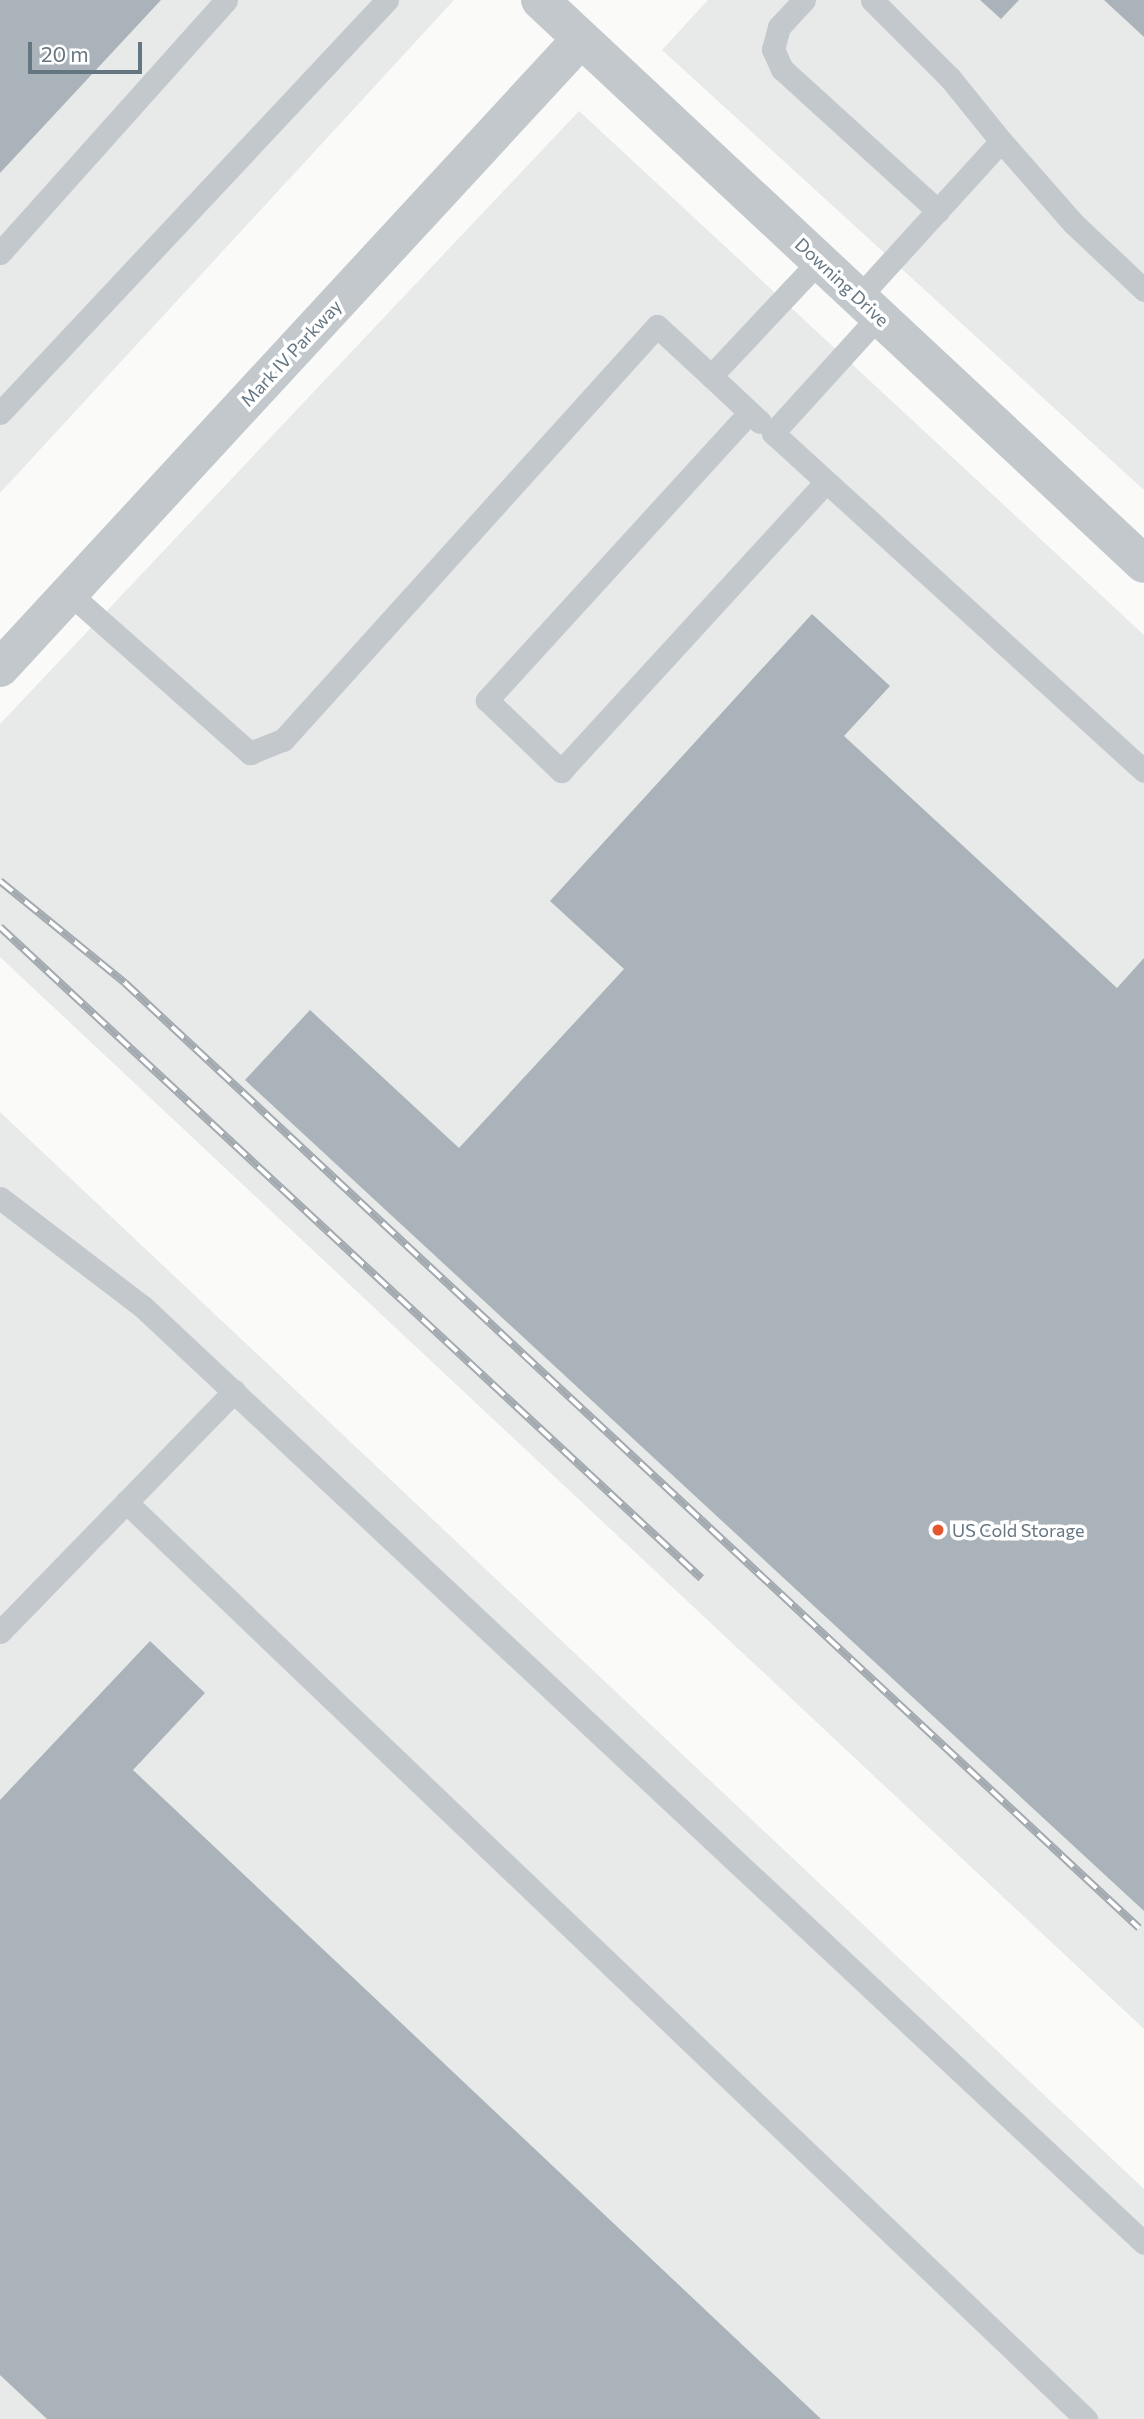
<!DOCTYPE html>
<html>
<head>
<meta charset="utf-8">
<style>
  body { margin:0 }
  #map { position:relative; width:1144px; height:2419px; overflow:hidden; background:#fafaf8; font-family:Commissioner,sans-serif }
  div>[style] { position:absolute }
  .built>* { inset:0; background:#e8e9e9 }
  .building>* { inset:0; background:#aab3b9 }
  .lane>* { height:23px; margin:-11.5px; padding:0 11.5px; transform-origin:11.5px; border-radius:11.5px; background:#c3c8cc }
  .street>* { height:38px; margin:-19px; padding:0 19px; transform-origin:19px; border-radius:19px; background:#c3c8cc }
  .rail>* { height:8px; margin-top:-4px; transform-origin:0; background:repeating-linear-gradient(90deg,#fff 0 16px,#a2aab0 0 32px); box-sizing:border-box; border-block:2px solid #a2aab0 }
  .dots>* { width:19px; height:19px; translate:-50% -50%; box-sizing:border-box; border:4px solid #fff; border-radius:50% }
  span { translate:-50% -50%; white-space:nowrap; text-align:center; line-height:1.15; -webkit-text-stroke:7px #fff; paint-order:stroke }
  .street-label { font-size:18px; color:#657683 }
  .poi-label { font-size:18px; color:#657683 }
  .left { translate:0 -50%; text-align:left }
  .scale { position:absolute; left:28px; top:42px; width:114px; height:32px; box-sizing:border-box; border:4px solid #657683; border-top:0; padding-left:9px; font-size:21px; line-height:24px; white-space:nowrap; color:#657683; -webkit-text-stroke:5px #fff; paint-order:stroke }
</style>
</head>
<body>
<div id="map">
  <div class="built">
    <i style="clip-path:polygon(0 0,454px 0,0 493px)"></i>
    <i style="clip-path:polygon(708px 0,1144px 0,1144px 490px,662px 50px)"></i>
    <i style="clip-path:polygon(579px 111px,1144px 635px,1144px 2029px,0 957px,0 724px)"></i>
    <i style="clip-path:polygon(0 1112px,1144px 2189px,1144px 2419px,0 2419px)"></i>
  </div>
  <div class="building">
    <i style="clip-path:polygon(0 0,161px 0,0 173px)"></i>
    <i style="clip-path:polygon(980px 0,1019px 0,1001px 19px)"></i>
    <i style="clip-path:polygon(1104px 0,1144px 0,1144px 37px)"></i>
    <i style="clip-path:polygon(812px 614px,890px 686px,844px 736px,1117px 988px,1144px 958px,1144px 1911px,245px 1080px,310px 1010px,459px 1148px,624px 969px,550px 901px)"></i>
    <i style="clip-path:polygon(150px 1641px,205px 1693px,133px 1770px,821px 2419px,47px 2419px,0 2375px,0 1800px)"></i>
  </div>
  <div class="lane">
    <i style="left:804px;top:0;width:37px;rotate:133deg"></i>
    <i style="left:779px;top:27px;width:23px;rotate:105deg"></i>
    <i style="left:773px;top:49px;width:22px;rotate:66deg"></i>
    <i style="left:782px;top:69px;width:211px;rotate:42.3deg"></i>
    <i style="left:872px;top:0;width:110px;rotate:45deg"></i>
    <i style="left:950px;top:78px;width:81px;rotate:51deg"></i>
    <i style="left:0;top:253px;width:339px;rotate:-48.2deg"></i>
    <i style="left:859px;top:297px;width:211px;rotate:-47.7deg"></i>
    <i style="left:1001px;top:141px;width:109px;rotate:48.7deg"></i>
    <i style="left:1073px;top:223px;width:98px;rotate:43.3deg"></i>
    <i style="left:879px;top:316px;width:158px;rotate:132.2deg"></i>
    <i style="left:773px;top:433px;width:502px;rotate:42.34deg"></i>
    <i style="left:0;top:413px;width:566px;rotate:-46.86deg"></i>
    <i style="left:749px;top:413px;width:389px;rotate:132.4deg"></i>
    <i style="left:487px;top:700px;width:103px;rotate:43.8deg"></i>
    <i style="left:561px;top:771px;width:391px;rotate:-47.5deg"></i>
    <i style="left:760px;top:422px;width:67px;rotate:-136.8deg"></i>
    <i style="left:711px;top:376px;width:158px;rotate:-46.8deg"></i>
    <i style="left:69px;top:593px;width:242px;rotate:41.5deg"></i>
    <i style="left:250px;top:753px;width:35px;rotate:-22deg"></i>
    <i style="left:283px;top:740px;width:558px;rotate:-47.91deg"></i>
    <i style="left:657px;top:326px;width:74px;rotate:42.8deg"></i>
    <i style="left:0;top:1198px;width:178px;rotate:37.3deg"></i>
    <i style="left:142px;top:1306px;width:1372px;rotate:43.08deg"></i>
    <i style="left:126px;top:1502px;width:1328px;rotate:43.69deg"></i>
    <i style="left:0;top:1632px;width:336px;rotate:-45.8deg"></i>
  </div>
  <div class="street">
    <i style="left:540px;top:0;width:826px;rotate:43.04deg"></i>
    <i style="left:0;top:668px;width:856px;rotate:-47.27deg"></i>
  </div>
  <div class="rail">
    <i style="left:0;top:881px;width:161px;rotate:39.2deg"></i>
    <i style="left:125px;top:983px;width:1386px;rotate:42.98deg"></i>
    <i style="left:0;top:927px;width:957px;rotate:42.88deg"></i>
  </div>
  <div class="dots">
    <i style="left:938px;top:1530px;background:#e4572e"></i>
  </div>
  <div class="street-label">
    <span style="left:842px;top:282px;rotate:43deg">Downing Drive</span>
    <span style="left:291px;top:353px;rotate:-47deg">Mark IV Parkway</span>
  </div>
  <div class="poi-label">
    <span class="left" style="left:952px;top:1530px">US Cold Storage</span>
  </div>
  <div class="scale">20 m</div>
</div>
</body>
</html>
